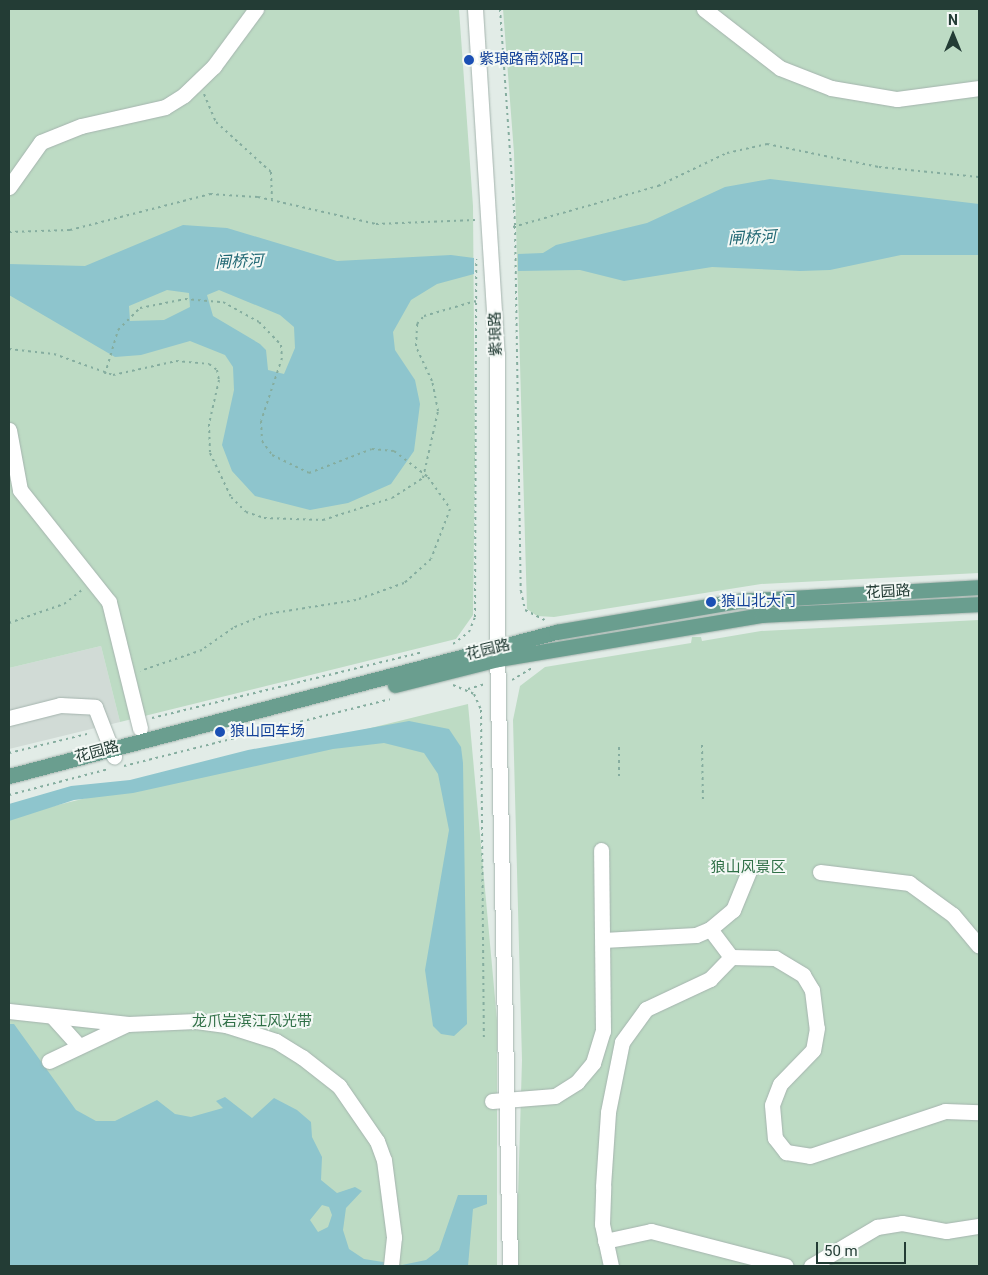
<!DOCTYPE html>
<html>
<head>
<meta charset="utf-8">
<style>
  body { margin:0 }
  #map { position:relative; width:988px; height:1275px; overflow:hidden; background:#e2ece7; font-family:Roboto,"Noto Sans SC",sans-serif }
  div>[style] { position:absolute }
  .built>* { inset:0; background:#d1dbd6 }
  .green>* { inset:0; background:#bddbc4 }
  .water>* { inset:0; background:#8ec5cd }
  .path>* { height:2px; margin-top:-1px; transform-origin:0; background:repeating-linear-gradient(90deg,#85ad9f 0 2.5px,transparent 0 6.5px) }
  .roads { filter:drop-shadow(0 0 1px #a5b4ae) drop-shadow(0 0 1px #a5b4ae) }
  .minor>* { height:15px; margin:-7.5px; padding:0 7.5px; transform-origin:7.5px; border-radius:7.5px; background:#fff }
  .major>* { height:15px; margin:-7.5px; padding:0 7.5px; transform-origin:7.5px; border-radius:7.5px; background:#6a9e8f }
  .dots>* { width:14px; height:14px; translate:-50% -50%; box-sizing:border-box; border:2px solid #f3f8f5; border-radius:50% }
  span { translate:-50% -50%; white-space:nowrap; text-align:center; line-height:1.15; -webkit-text-stroke:4px #f3f8f5; paint-order:stroke }
  .transit-label { font-size:15px; color:#164399 }
  .left { translate:0 -50%; text-align:left }
  .street-label { font-size:15px; color:#233c35 }
  .park-label { font-size:15px; color:#307047 }
  .water-label { font-size:16px; color:#216874; font-style:italic }
  .frame { position:absolute; inset:0; border:10px solid #233c35; pointer-events:none }
  .north { position:absolute; left:928px; top:10px; width:50px; height:50px; -webkit-text-stroke:4px #f3f8f5; paint-order:stroke; rotate:0deg; font-size:14px; font-weight:700; line-height:20px; text-align:center; color:#233c35 }
  .north::after { content:''; display:block; margin:auto; width:18px; height:22px; background:#233c35; clip-path:polygon(50% 0,100% 100%,50% 72%,0 100%) }
  .scale { position:absolute; left:816px; top:1242px; width:90px; height:22px; box-sizing:border-box; border:2px solid #233c35; border-top:0; padding-left:6px; font-size:15px; line-height:18px; white-space:nowrap; color:#233c35; -webkit-text-stroke:4px #f3f8f5; paint-order:stroke }
</style>
</head>
<body>
<div id="map">
  <div class="built">
    <i style="clip-path:polygon(101px 646px,120px 722px,9px 749px,9px 668px)"></i>
  </div>
  <div class="green">
    <i style="clip-path:polygon(9px 9px,459px 9px,473px 206px,475px 459px,473px 615px,456px 639px,120px 722px,101px 646px,9px 668px)"></i>
    <i style="clip-path:polygon(503px 9px,979px 9px,979px 573px,761px 584px,554px 617px,537px 616px,527px 609px,514px 153px)"></i>
    <i style="clip-path:polygon(979px 620px,979px 1266px,516px 1266px,522px 1060px,513px 720px,520px 686px,545px 667px,691px 643px,692px 637px,701px 637px,702px 641px,761px 631px)"></i>
    <i style="clip-path:polygon(468px 704px,497px 1020px,497px 1266px,9px 1266px,9px 817px)"></i>
  </div>
  <div class="water">
    <i style="clip-path:polygon(770px 179px,979px 204px,979px 255px,901px 255px,830px 270px,800px 271px,712px 267px,624px 281px,580px 270px,518px 271px,518px 254px,543px 253px,556px 245px,647px 223px,725px 187px)"></i>
    <i style="clip-path:polygon(evenodd,183px 225px,227px 228px,337px 261px,451px 255px,474px 258px,474px 274px,437px 284px,411px 300px,393px 332px,395px 350px,415px 380px,420px 404px,414px 451px,391px 484px,348px 503px,310px 510px,255px 496px,232px 471px,222px 445px,234px 390px,233px 367px,225px 355px,190px 341px,141px 355px,115px 357px,9px 295px,9px 264px,85px 266px,183px 225px,167px 290px,189px 293px,190px 307px,164px 320px,130px 321px,129px 306px,167px 290px,183px 225px,219px 290px,280px 315px,294px 327px,295px 348px,284px 374px,268px 370px,266px 350px,260px 344px,213px 316px,207px 295px,219px 290px)"></i>
    <i style="clip-path:polygon(409px 721px,449px 729px,461px 747px,463px 763px,467px 1024px,454px 1036px,441px 1034px,433px 1026px,425px 970px,449px 830px,438px 774px,424px 753px,384px 743px,333px 749px,133px 793px,74px 800px,9px 821px,9px 804px,71px 786px,130px 780px,248px 750px)"></i>
    <i style="clip-path:polygon(evenodd,9px 1024px,14px 1024px,76px 1110px,96px 1121px,115px 1121px,157px 1100px,175px 1114px,191px 1117px,223px 1108px,216px 1101px,225px 1097px,252px 1118px,274px 1098px,297px 1110px,311px 1122px,312px 1137px,322px 1157px,321px 1180px,337px 1193px,355px 1187px,362px 1191px,346px 1208px,343px 1230px,349px 1249px,364px 1259px,402px 1265px,426px 1260px,439px 1250px,458px 1195px,487px 1195px,487px 1204px,473px 1209px,468px 1266px,9px 1266px,9px 1024px,322px 1205px,329px 1207px,332px 1215px,328px 1227px,318px 1232px,310px 1220px,322px 1205px)"></i>
  </div>
  <div class="path">
    <i style="left:500px;top:9px;width:218px;rotate:86deg"></i>
    <i style="left:515px;top:226px;width:365px;rotate:89.1deg"></i>
    <i style="left:521px;top:591px;width:19px;rotate:78deg"></i>
    <i style="left:525px;top:610px;width:22px;rotate:27deg"></i>
    <i style="left:204px;top:94px;width:30px;rotate:67deg"></i>
    <i style="left:216px;top:122px;width:74px;rotate:42.3deg"></i>
    <i style="left:271px;top:172px;width:27px;rotate:88deg"></i>
    <i style="left:513px;top:227px;width:151px;rotate:-15.8deg"></i>
    <i style="left:658px;top:186px;width:76px;rotate:-25.6deg"></i>
    <i style="left:727px;top:153px;width:41px;rotate:-12.7deg"></i>
    <i style="left:767px;top:144px;width:114px;rotate:11.6deg"></i>
    <i style="left:879px;top:167px;width:100px;rotate:5.7deg"></i>
    <i style="left:9px;top:232px;width:61px;rotate:-1.9deg"></i>
    <i style="left:70px;top:230px;width:145px;rotate:-14.4deg"></i>
    <i style="left:210px;top:194px;width:48px;rotate:3.6deg"></i>
    <i style="left:258px;top:197px;width:121px;rotate:12.9deg"></i>
    <i style="left:376px;top:224px;width:99px;rotate:-2.3deg"></i>
    <i style="left:9px;top:349px;width:45px;rotate:6.3deg"></i>
    <i style="left:54px;top:354px;width:63px;rotate:19.6deg"></i>
    <i style="left:113px;top:375px;width:65px;rotate:-12.5deg"></i>
    <i style="left:176px;top:361px;width:33px;rotate:5deg"></i>
    <i style="left:209px;top:364px;width:10px;rotate:37deg"></i>
    <i style="left:217px;top:370px;width:10px;rotate:79deg"></i>
    <i style="left:219px;top:380px;width:45px;rotate:102.8deg"></i>
    <i style="left:209px;top:424px;width:29px;rotate:88deg"></i>
    <i style="left:210px;top:453px;width:49px;rotate:64.5deg"></i>
    <i style="left:231px;top:497px;width:21px;rotate:45deg"></i>
    <i style="left:246px;top:512px;width:19px;rotate:18deg"></i>
    <i style="left:264px;top:518px;width:59px;rotate:1.9deg"></i>
    <i style="left:323px;top:520px;width:72px;rotate:-17.7deg"></i>
    <i style="left:392px;top:498px;width:37px;rotate:-33deg"></i>
    <i style="left:423px;top:478px;width:69px;rotate:-77.4deg"></i>
    <i style="left:438px;top:411px;width:31px;rotate:-101deg"></i>
    <i style="left:432px;top:381px;width:38px;rotate:-115deg"></i>
    <i style="left:416px;top:346px;width:22px;rotate:-87deg"></i>
    <i style="left:417px;top:324px;width:11px;rotate:-49deg"></i>
    <i style="left:424px;top:316px;width:54px;rotate:-16.1deg"></i>
    <i style="left:105px;top:374px;width:46px;rotate:-73.5deg"></i>
    <i style="left:118px;top:330px;width:31px;rotate:-45deg"></i>
    <i style="left:140px;top:308px;width:46px;rotate:-11.3deg"></i>
    <i style="left:185px;top:299px;width:38px;rotate:5deg"></i>
    <i style="left:223px;top:302px;width:41px;rotate:29.1deg"></i>
    <i style="left:259px;top:322px;width:32px;rotate:46deg"></i>
    <i style="left:281px;top:345px;width:13px;rotate:86deg"></i>
    <i style="left:282px;top:358px;width:66px;rotate:108.4deg"></i>
    <i style="left:261px;top:421px;width:20px;rotate:87deg"></i>
    <i style="left:262px;top:441px;width:17px;rotate:54deg"></i>
    <i style="left:272px;top:455px;width:41px;rotate:25.9deg"></i>
    <i style="left:309px;top:473px;width:67px;rotate:-20.9deg"></i>
    <i style="left:372px;top:449px;width:22px;rotate:5deg"></i>
    <i style="left:394px;top:451px;width:43px;rotate:37.4deg"></i>
    <i style="left:428px;top:477px;width:39px;rotate:55deg"></i>
    <i style="left:450px;top:509px;width:53px;rotate:110.8deg"></i>
    <i style="left:431px;top:559px;width:36px;rotate:138deg"></i>
    <i style="left:404px;top:583px;width:51px;rotate:160.5deg"></i>
    <i style="left:356px;top:600px;width:90px;rotate:171.1deg"></i>
    <i style="left:267px;top:614px;width:37px;rotate:158deg"></i>
    <i style="left:233px;top:628px;width:38px;rotate:145deg"></i>
    <i style="left:202px;top:650px;width:65px;rotate:161.3deg"></i>
    <i style="left:9px;top:623px;width:58px;rotate:-19.1deg"></i>
    <i style="left:64px;top:604px;width:24px;rotate:-38deg"></i>
    <i style="left:453px;top:644px;width:20px;rotate:-37deg"></i>
    <i style="left:469px;top:632px;width:16px;rotate:-68deg"></i>
    <i style="left:475px;top:617px;width:358px;rotate:-89.8deg"></i>
    <i style="left:512px;top:680px;width:23px;rotate:-31deg"></i>
    <i style="left:453px;top:685px;width:23px;rotate:23deg"></i>
    <i style="left:474px;top:694px;width:17px;rotate:66deg"></i>
    <i style="left:481px;top:710px;width:330px;rotate:89.5deg"></i>
    <i style="left:468px;top:689px;width:18px;rotate:-16deg"></i>
    <i style="left:152px;top:718px;width:278px;rotate:-13.7deg"></i>
    <i style="left:702px;top:745px;width:58px;rotate:89deg"></i>
    <i style="left:9px;top:753px;width:84px;rotate:-13.7deg"></i>
    <i style="left:124px;top:766px;width:274px;rotate:-14.1deg"></i>
    <i style="left:619px;top:776px;width:32px;rotate:-90deg"></i>
    <i style="left:9px;top:795px;width:103px;rotate:-14.6deg"></i>
  </div>
  <div class="roads">
    <div class="minor">
      <i style="left:475px;top:9px;width:346px;rotate:86.4deg"></i>
      <i style="left:497px;top:354px;width:294px;rotate:90deg"></i>
      <i style="left:497px;top:648px;width:618px;rotate:88.79deg"></i>
      <i style="left:704px;top:9px;width:96px;rotate:37.8deg"></i>
      <i style="left:780px;top:68px;width:55px;rotate:21.4deg"></i>
      <i style="left:831px;top:88px;width:67px;rotate:9.5deg"></i>
      <i style="left:897px;top:99px;width:83px;rotate:-7.6deg"></i>
      <i style="left:9px;top:187px;width:55px;rotate:-54.6deg"></i>
      <i style="left:41px;top:142px;width:43px;rotate:-21.8deg"></i>
      <i style="left:81px;top:126px;width:86px;rotate:-12.7deg"></i>
      <i style="left:165px;top:107px;width:22px;rotate:-32deg"></i>
      <i style="left:184px;top:95px;width:42px;rotate:-44deg"></i>
      <i style="left:214px;top:66px;width:71px;rotate:-53.6deg"></i>
      <i style="left:9px;top:430px;width:61px;rotate:79.6deg"></i>
      <i style="left:20px;top:490px;width:143px;rotate:51.5deg"></i>
      <i style="left:109px;top:602px;width:130px;rotate:76.2deg"></i>
      <i style="left:9px;top:718px;width:53px;rotate:-14.3deg"></i>
      <i style="left:60px;top:705px;width:35px;rotate:3deg"></i>
      <i style="left:95px;top:707px;width:53px;rotate:68.8deg"></i>
      <i style="left:820px;top:872px;width:90px;rotate:7deg"></i>
      <i style="left:909px;top:883px;width:54px;rotate:36deg"></i>
      <i style="left:953px;top:915px;width:40px;rotate:50deg"></i>
      <i style="left:710px;top:929px;width:35px;rotate:53deg"></i>
      <i style="left:603px;top:940px;width:93px;rotate:-3.1deg"></i>
      <i style="left:696px;top:935px;width:15px;rotate:-23deg"></i>
      <i style="left:710px;top:929px;width:30px;rotate:-40deg"></i>
      <i style="left:733px;top:910px;width:42px;rotate:-67.7deg"></i>
      <i style="left:9px;top:1011px;width:120px;rotate:6.2deg"></i>
      <i style="left:128px;top:1024px;width:68px;rotate:-2.5deg"></i>
      <i style="left:196px;top:1021px;width:30px;rotate:8deg"></i>
      <i style="left:226px;top:1025px;width:52px;rotate:17.7deg"></i>
      <i style="left:276px;top:1041px;width:31px;rotate:32deg"></i>
      <i style="left:302px;top:1057px;width:47px;rotate:38.1deg"></i>
      <i style="left:339px;top:1086px;width:67px;rotate:55.4deg"></i>
      <i style="left:377px;top:1141px;width:20px;rotate:70deg"></i>
      <i style="left:384px;top:1160px;width:78px;rotate:82.6deg"></i>
      <i style="left:394px;top:1237px;width:29px;rotate:96deg"></i>
      <i style="left:52px;top:1016px;width:38px;rotate:48deg"></i>
      <i style="left:49px;top:1061px;width:86px;rotate:-25.4deg"></i>
      <i style="left:492px;top:1101px;width:63px;rotate:-4.5deg"></i>
      <i style="left:555px;top:1096px;width:26px;rotate:-32deg"></i>
      <i style="left:577px;top:1082px;width:25px;rotate:-50deg"></i>
      <i style="left:593px;top:1063px;width:34px;rotate:-73deg"></i>
      <i style="left:603px;top:1031px;width:181px;rotate:-90.6deg"></i>
      <i style="left:605px;top:1241px;width:47px;rotate:-12.3deg"></i>
      <i style="left:651px;top:1231px;width:139px;rotate:14.5deg"></i>
      <i style="left:611px;top:1266px;width:43px;rotate:-102.1deg"></i>
      <i style="left:602px;top:1224px;width:38px;rotate:-88deg"></i>
      <i style="left:603px;top:1186px;width:74px;rotate:-86.1deg"></i>
      <i style="left:608px;top:1112px;width:71px;rotate:-78.7deg"></i>
      <i style="left:622px;top:1042px;width:41px;rotate:-54deg"></i>
      <i style="left:646px;top:1009px;width:71px;rotate:-25.1deg"></i>
      <i style="left:710px;top:979px;width:30px;rotate:-46deg"></i>
      <i style="left:731px;top:957px;width:44px;rotate:1.3deg"></i>
      <i style="left:775px;top:958px;width:33px;rotate:31deg"></i>
      <i style="left:803px;top:975px;width:17px;rotate:59deg"></i>
      <i style="left:812px;top:990px;width:38px;rotate:83deg"></i>
      <i style="left:817px;top:1028px;width:22px;rotate:100deg"></i>
      <i style="left:813px;top:1050px;width:47px;rotate:134.1deg"></i>
      <i style="left:780px;top:1084px;width:22px;rotate:111deg"></i>
      <i style="left:772px;top:1105px;width:33px;rotate:85deg"></i>
      <i style="left:775px;top:1138px;width:18px;rotate:52deg"></i>
      <i style="left:786px;top:1152px;width:24px;rotate:9deg"></i>
      <i style="left:810px;top:1156px;width:142px;rotate:-18.4deg"></i>
      <i style="left:945px;top:1111px;width:34px;rotate:2deg"></i>
      <i style="left:811px;top:1266px;width:77px;rotate:-30.6deg"></i>
      <i style="left:877px;top:1227px;width:25px;rotate:-9deg"></i>
      <i style="left:902px;top:1223px;width:45px;rotate:10.3deg"></i>
      <i style="left:946px;top:1231px;width:33px;rotate:-9deg"></i>
    </div>
    <div class="major">
      <i style="left:395px;top:685px;width:106px;rotate:-14.2deg"></i>
      <i style="left:498px;top:659px;width:268px;rotate:-9.5deg"></i>
      <i style="left:762px;top:615px;width:217px;rotate:-2.9deg"></i>
      <i style="left:9px;top:776px;width:566px;rotate:-14.75deg"></i>
      <i style="left:556px;top:632px;width:185px;rotate:-9.7deg"></i>
      <i style="left:738px;top:601px;width:241px;rotate:-3.3deg"></i>
    </div>
  </div>
  <div class="dots">
    <i style="left:469px;top:60px;background:#1a4fb4"></i>
    <i style="left:711px;top:602px;background:#1a4fb4"></i>
    <i style="left:220px;top:732px;background:#1a4fb4"></i>
  </div>
  <div class="transit-label">
    <span class="left" style="left:479px;top:60px">紫琅路南郊路口</span>
    <span class="left" style="left:721px;top:602px">狼山北大门</span>
    <span class="left" style="left:230px;top:732px">狼山回车场</span>
  </div>
  <div class="street-label">
    <span style="left:496px;top:334px;rotate:-92deg">紫琅路</span>
    <span style="left:888px;top:592px;rotate:-3deg">花园路</span>
    <span style="left:488px;top:650px;rotate:-14deg">花园路</span>
    <span style="left:97px;top:752px;rotate:-15deg">花园路</span>
  </div>
  <div class="park-label">
    <span style="left:748px;top:868px">狼山风景区</span>
    <span style="left:252px;top:1022px">龙爪岩滨江风光带</span>
  </div>
  <div class="water-label">
    <span style="left:752px;top:238px;rotate:-3deg">闸桥河</span>
    <span style="left:239px;top:262px;rotate:-2deg">闸桥河</span>
  </div>
  <div class="frame"></div>
  <div class="north">N</div>
  <div class="scale">50 m</div>
</div>
</body>
</html>
